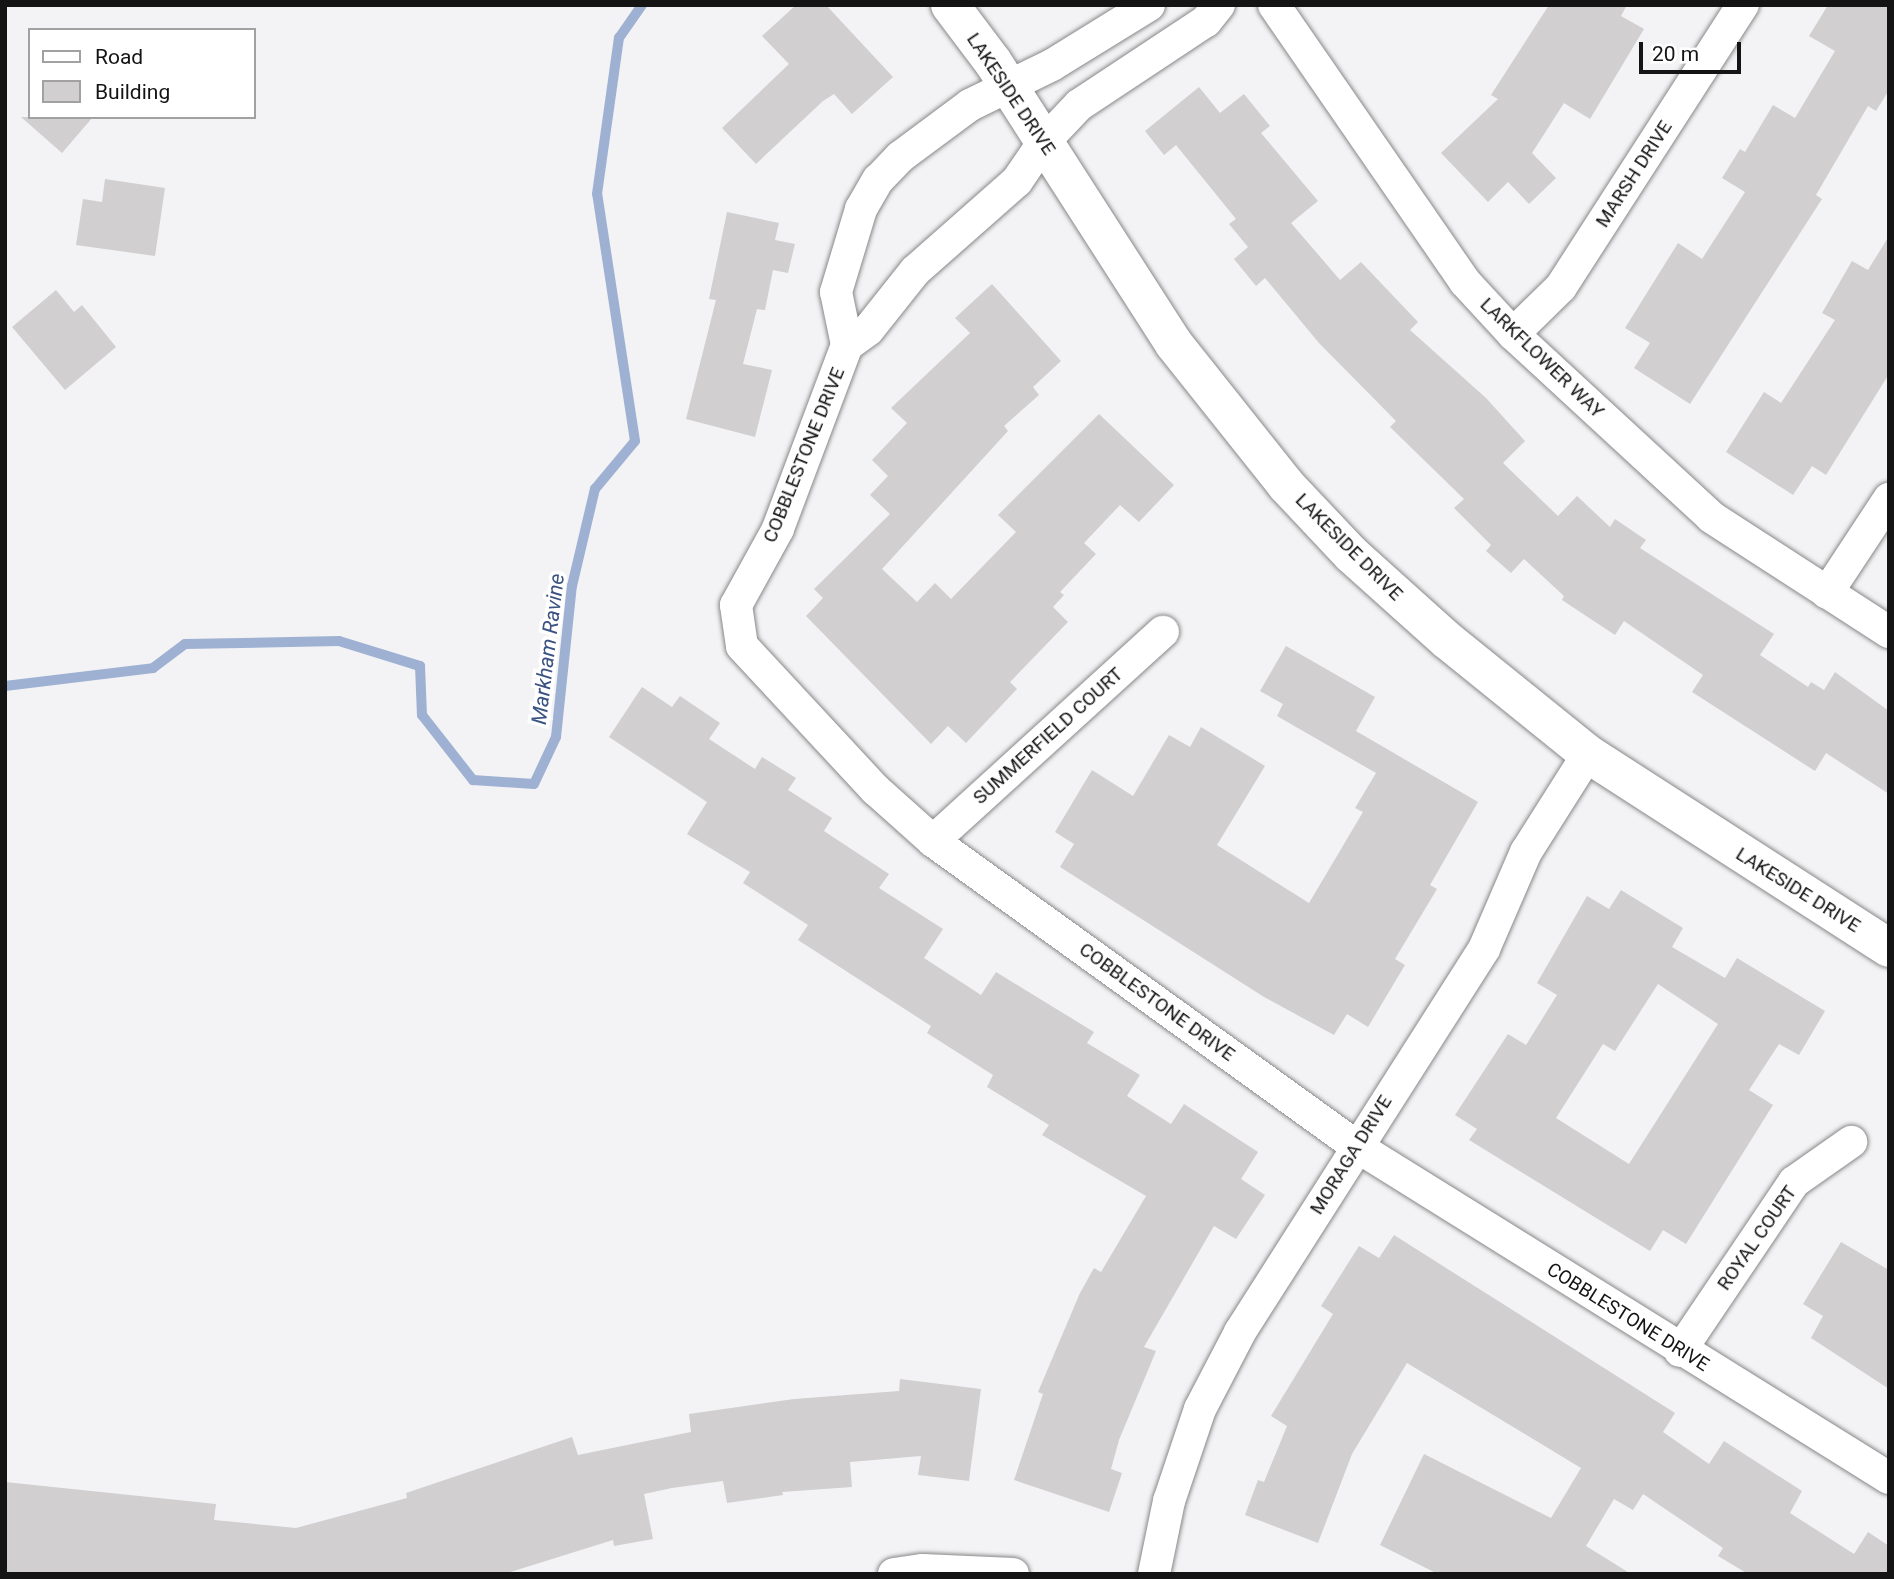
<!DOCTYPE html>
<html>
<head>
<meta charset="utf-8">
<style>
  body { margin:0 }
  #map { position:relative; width:1894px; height:1579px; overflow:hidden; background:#f3f3f5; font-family:Roboto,sans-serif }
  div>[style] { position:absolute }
  .stream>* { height:10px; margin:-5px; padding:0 5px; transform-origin:5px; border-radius:5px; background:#9fb1d3 }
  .building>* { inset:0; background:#d1cfcf }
  .roads { filter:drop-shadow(0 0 2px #88888a) drop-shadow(0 0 2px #88888a) }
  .minor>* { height:32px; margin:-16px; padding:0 16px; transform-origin:16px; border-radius:16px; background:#fff }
  .tertiary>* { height:38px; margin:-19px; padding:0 19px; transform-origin:19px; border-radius:19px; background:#fff }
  span { translate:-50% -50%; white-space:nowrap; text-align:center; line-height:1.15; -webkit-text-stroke:7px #fff; paint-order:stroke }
  .street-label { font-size:19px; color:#141415 }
  .water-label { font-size:21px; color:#3b5382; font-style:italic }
  .frame { position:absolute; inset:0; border:7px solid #141415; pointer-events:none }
  .legend { position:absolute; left:28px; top:28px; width:228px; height:91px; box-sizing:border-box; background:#fff; border:2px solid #a1a1a1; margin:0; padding:9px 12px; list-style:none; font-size:21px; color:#141415 }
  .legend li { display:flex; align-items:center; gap:14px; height:35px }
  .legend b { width:35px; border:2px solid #a1a1a1 }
  .scale { position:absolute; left:1639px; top:42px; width:102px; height:32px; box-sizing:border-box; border:4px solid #141415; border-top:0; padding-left:9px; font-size:21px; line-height:24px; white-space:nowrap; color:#141415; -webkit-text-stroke:5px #fff; paint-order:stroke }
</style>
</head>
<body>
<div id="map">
  <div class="stream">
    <i style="left:5px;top:686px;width:149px;rotate:-6.9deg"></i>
    <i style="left:153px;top:668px;width:40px;rotate:-37deg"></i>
    <i style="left:185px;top:644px;width:154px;rotate:-1.1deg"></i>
    <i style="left:339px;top:641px;width:85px;rotate:17.2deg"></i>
    <i style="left:420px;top:666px;width:49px;rotate:87.7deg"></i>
    <i style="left:422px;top:715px;width:83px;rotate:51.9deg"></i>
    <i style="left:473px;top:780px;width:61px;rotate:3.8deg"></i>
    <i style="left:534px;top:784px;width:52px;rotate:-64.9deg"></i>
    <i style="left:556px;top:737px;width:152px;rotate:-84deg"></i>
    <i style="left:572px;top:586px;width:100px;rotate:-76.7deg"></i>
    <i style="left:595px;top:489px;width:62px;rotate:-50.2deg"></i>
    <i style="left:635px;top:441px;width:250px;rotate:-98.7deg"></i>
    <i style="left:597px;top:194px;width:158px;rotate:-82deg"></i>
    <i style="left:619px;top:38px;width:40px;rotate:-55.1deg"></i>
  </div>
  <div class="building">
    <i style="clip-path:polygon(796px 5px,826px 5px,893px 77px,852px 114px,834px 94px,823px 101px,756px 164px,722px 128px,789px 64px,762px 36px)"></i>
    <i style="clip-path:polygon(1549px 5px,1627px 5px,1621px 16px,1644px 29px,1590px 119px,1564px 103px,1532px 153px,1556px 178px,1529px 204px,1508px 182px,1488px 202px,1441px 153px,1498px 99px,1491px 95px)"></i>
    <i style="clip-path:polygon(1828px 5px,1889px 5px,1889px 90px,1876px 111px,1868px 106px,1816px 195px,1822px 199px,1690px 404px,1634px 368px,1650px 343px,1625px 328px,1678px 243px,1702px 259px,1745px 192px,1722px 178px,1740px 149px,1745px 152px,1773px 105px,1795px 118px,1835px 51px,1809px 36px)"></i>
    <i style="clip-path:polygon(1199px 87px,1220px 113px,1244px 94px,1270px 126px,1261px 133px,1318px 201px,1291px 223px,1340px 280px,1361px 262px,1418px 322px,1410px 330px,1486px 398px,1525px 441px,1503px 463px,1558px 516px,1577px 496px,1610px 527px,1615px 519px,1646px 540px,1640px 548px,1774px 634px,1760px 655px,1808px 687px,1811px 682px,1824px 690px,1835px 672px,1889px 711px,1889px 794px,1826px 753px,1815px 771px,1692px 692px,1703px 675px,1624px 621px,1615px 635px,1562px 600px,1564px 596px,1524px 559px,1511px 573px,1486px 551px,1491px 545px,1454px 508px,1464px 499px,1390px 427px,1396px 421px,1319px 343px,1265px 278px,1256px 286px,1234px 259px,1248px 247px,1229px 224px,1236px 219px,1176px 145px,1164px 155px,1145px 131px)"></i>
    <i style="clip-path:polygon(21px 117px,93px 117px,62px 153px)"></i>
    <i style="clip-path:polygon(105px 179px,165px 188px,155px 256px,76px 245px,83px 199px,102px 202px)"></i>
    <i style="clip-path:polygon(727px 212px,779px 223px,775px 240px,795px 244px,788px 273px,773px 270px,765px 310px,757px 309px,743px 364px,772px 370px,755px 437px,686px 419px,716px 300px,709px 299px)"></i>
    <i style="clip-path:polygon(1889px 236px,1889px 374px,1826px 475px,1812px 466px,1793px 495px,1726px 452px,1764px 392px,1781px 403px,1835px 320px,1822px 313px,1852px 261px,1868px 270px)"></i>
    <i style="clip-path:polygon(992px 284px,1061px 361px,1033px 387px,1039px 395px,1004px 426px,1008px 431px,882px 569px,917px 602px,935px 583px,951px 599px,1016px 532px,998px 515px,1099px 414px,1174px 485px,1139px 522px,1120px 505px,1084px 543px,1096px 554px,1060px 592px,1064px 595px,1053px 607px,1068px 622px,1010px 682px,1017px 689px,966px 743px,948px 726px,931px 744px,806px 616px,823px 598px,814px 589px,890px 514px,870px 495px,888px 476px,872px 460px,907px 423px,891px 408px,970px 333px,955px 318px)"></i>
    <i style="clip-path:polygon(56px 290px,74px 312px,82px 305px,116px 347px,65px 390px,12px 327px)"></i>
    <i style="clip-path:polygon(1286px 646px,1375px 697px,1356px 731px,1478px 802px,1430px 885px,1437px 889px,1395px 959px,1405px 965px,1368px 1027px,1347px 1014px,1334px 1035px,1264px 997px,1060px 867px,1074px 844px,1055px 832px,1092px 770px,1133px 796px,1169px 735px,1190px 747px,1201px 727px,1265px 766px,1217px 845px,1309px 903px,1363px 812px,1355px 808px,1376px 773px,1277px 716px,1283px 704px,1260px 691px)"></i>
    <i style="clip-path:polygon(642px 687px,672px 707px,680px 696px,720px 723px,709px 739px,755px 769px,762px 757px,796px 778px,788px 790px,832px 818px,824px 831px,889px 874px,879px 888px,943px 929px,924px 958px,981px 995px,996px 972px,1094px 1032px,1087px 1043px,1140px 1075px,1127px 1096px,1171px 1124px,1184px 1104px,1258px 1152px,1241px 1179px,1265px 1195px,1236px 1239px,1214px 1226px,1144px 1347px,1156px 1351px,1119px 1440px,1111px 1469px,1122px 1473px,1109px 1512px,1014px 1480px,1043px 1394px,1038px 1392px,1080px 1293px,1094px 1268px,1101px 1272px,1146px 1196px,1042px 1135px,1049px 1125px,987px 1087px,993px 1075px,927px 1033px,931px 1026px,798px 940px,808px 925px,743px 883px,750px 872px,687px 834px,707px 802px,609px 737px)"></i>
    <i style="clip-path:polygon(evenodd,1621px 890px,1683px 928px,1672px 947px,1725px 978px,1737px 958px,1825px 1011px,1799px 1055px,1779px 1044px,1749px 1090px,1773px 1105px,1686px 1244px,1663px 1230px,1650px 1251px,1469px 1140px,1477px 1129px,1455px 1115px,1508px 1034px,1526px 1045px,1557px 995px,1537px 983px,1587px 896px,1609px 909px,1621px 890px,1658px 984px,1718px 1024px,1629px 1164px,1556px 1118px,1603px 1044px,1615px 1051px,1658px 984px)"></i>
    <i style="clip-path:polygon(1394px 1235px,1675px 1413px,1663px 1432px,1709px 1464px,1724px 1441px,1802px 1491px,1790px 1513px,1854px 1554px,1868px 1532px,1889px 1546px,1889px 1574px,1748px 1574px,1718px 1556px,1723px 1548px,1643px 1494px,1633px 1510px,1614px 1499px,1586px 1546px,1631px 1574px,1438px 1574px,1380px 1545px,1424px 1454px,1551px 1518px,1581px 1468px,1407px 1363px,1352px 1454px,1318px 1543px,1245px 1515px,1258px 1480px,1264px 1482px,1287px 1426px,1271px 1416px,1333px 1314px,1321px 1306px,1359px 1246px,1379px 1258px)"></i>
    <i style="clip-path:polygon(1841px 1242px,1889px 1270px,1889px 1389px,1811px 1338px,1823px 1316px,1803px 1304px)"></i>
    <i style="clip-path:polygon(900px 1379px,981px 1389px,969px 1481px,918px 1475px,921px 1456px,850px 1462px,852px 1487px,782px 1492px,783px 1495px,727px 1503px,723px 1481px,672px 1488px,644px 1494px,653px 1539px,614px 1546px,613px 1540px,504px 1574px,5px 1574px,5px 1482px,216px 1504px,214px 1520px,296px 1528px,407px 1498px,406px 1493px,572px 1437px,578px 1455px,691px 1432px,689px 1414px,794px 1399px,899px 1391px)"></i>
  </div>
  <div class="roads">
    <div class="minor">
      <i style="left:1219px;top:5px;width:21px;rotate:129deg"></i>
      <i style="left:1206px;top:21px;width:152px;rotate:146.5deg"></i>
      <i style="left:1079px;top:105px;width:52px;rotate:133.5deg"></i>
      <i style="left:1043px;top:143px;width:46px;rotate:124.4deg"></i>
      <i style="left:1017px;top:181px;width:136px;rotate:138.6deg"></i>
      <i style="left:915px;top:271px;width:75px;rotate:128.5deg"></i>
      <i style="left:868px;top:330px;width:26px;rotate:144deg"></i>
      <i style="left:847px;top:345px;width:197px;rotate:110.6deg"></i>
      <i style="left:778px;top:529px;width:87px;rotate:118.9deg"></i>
      <i style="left:736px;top:605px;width:41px;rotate:81.7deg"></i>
      <i style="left:742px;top:646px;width:197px;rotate:47.1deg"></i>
      <i style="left:876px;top:790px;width:76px;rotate:41.8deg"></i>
      <i style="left:933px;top:841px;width:521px;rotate:35.79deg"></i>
      <i style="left:1356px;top:1146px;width:628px;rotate:31.92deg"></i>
      <i style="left:1274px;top:5px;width:336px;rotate:55.4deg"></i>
      <i style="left:1465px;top:282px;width:71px;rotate:47.3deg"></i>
      <i style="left:1513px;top:334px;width:270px;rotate:42.7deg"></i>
      <i style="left:1711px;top:517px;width:212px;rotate:32.9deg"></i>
      <i style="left:1513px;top:334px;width:67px;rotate:-44.4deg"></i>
      <i style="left:1561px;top:287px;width:336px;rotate:-57.2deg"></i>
      <i style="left:847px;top:345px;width:54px;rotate:-101.7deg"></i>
      <i style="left:836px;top:292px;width:87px;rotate:-73.2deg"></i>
      <i style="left:861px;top:209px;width:34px;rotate:-60deg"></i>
      <i style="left:878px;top:180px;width:32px;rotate:-46deg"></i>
      <i style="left:900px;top:157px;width:87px;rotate:-36.6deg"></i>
      <i style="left:970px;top:105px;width:91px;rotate:-26deg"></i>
      <i style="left:1052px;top:65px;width:114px;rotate:-31.7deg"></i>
      <i style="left:1827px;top:593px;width:113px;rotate:-56.6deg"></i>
      <i style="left:933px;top:841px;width:311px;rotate:-42.3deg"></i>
      <i style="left:1680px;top:1351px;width:204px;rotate:-56deg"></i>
      <i style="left:1794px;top:1182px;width:70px;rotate:-35.1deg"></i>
      <i style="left:894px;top:1574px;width:29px;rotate:-8deg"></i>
      <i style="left:923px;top:1570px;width:90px;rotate:2.5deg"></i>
      <i style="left:1154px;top:1574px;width:75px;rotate:-78.4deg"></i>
      <i style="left:1169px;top:1501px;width:97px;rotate:-71.4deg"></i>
      <i style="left:1200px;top:1409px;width:87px;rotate:-62.5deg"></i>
      <i style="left:1240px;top:1332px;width:454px;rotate:-57.5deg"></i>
      <i style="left:1484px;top:949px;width:106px;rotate:-66.6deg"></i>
      <i style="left:1526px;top:852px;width:116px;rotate:-57.7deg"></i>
    </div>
    <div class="tertiary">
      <i style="left:950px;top:5px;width:71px;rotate:53deg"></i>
      <i style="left:993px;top:62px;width:335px;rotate:57.3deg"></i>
      <i style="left:1174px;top:344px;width:180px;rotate:51.5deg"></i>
      <i style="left:1286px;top:485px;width:95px;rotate:46.7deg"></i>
      <i style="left:1351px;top:554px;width:130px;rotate:41.9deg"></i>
      <i style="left:1448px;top:641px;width:180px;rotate:38.9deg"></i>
      <i style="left:1588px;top:754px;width:358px;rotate:32.8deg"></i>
    </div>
  </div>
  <div class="street-label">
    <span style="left:1011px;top:94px;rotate:56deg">LAKESIDE DRIVE</span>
    <span style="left:1634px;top:174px;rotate:-57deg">MARSH DRIVE</span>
    <span style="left:1542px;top:358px;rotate:44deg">LARKFLOWER WAY</span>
    <span style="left:804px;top:455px;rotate:-68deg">COBBLESTONE DRIVE</span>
    <span style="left:1349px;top:547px;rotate:45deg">LAKESIDE DRIVE</span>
    <span style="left:1048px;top:736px;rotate:-42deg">SUMMERFIELD COURT</span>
    <span style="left:1798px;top:890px;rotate:32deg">LAKESIDE DRIVE</span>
    <span style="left:1157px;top:1002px;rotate:36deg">COBBLESTONE DRIVE</span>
    <span style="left:1351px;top:1155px;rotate:-58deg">MORAGA DRIVE</span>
    <span style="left:1757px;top:1238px;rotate:-55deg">ROYAL COURT</span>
    <span style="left:1628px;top:1317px;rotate:32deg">COBBLESTONE DRIVE</span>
  </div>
  <div class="water-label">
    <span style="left:548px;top:649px;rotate:-83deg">Markham Ravine</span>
  </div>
  <div class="frame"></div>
  <ul class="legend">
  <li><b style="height:9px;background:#fff"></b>Road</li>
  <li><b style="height:19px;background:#d1cfcf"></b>Building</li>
  </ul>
  <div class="scale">20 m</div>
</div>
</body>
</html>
